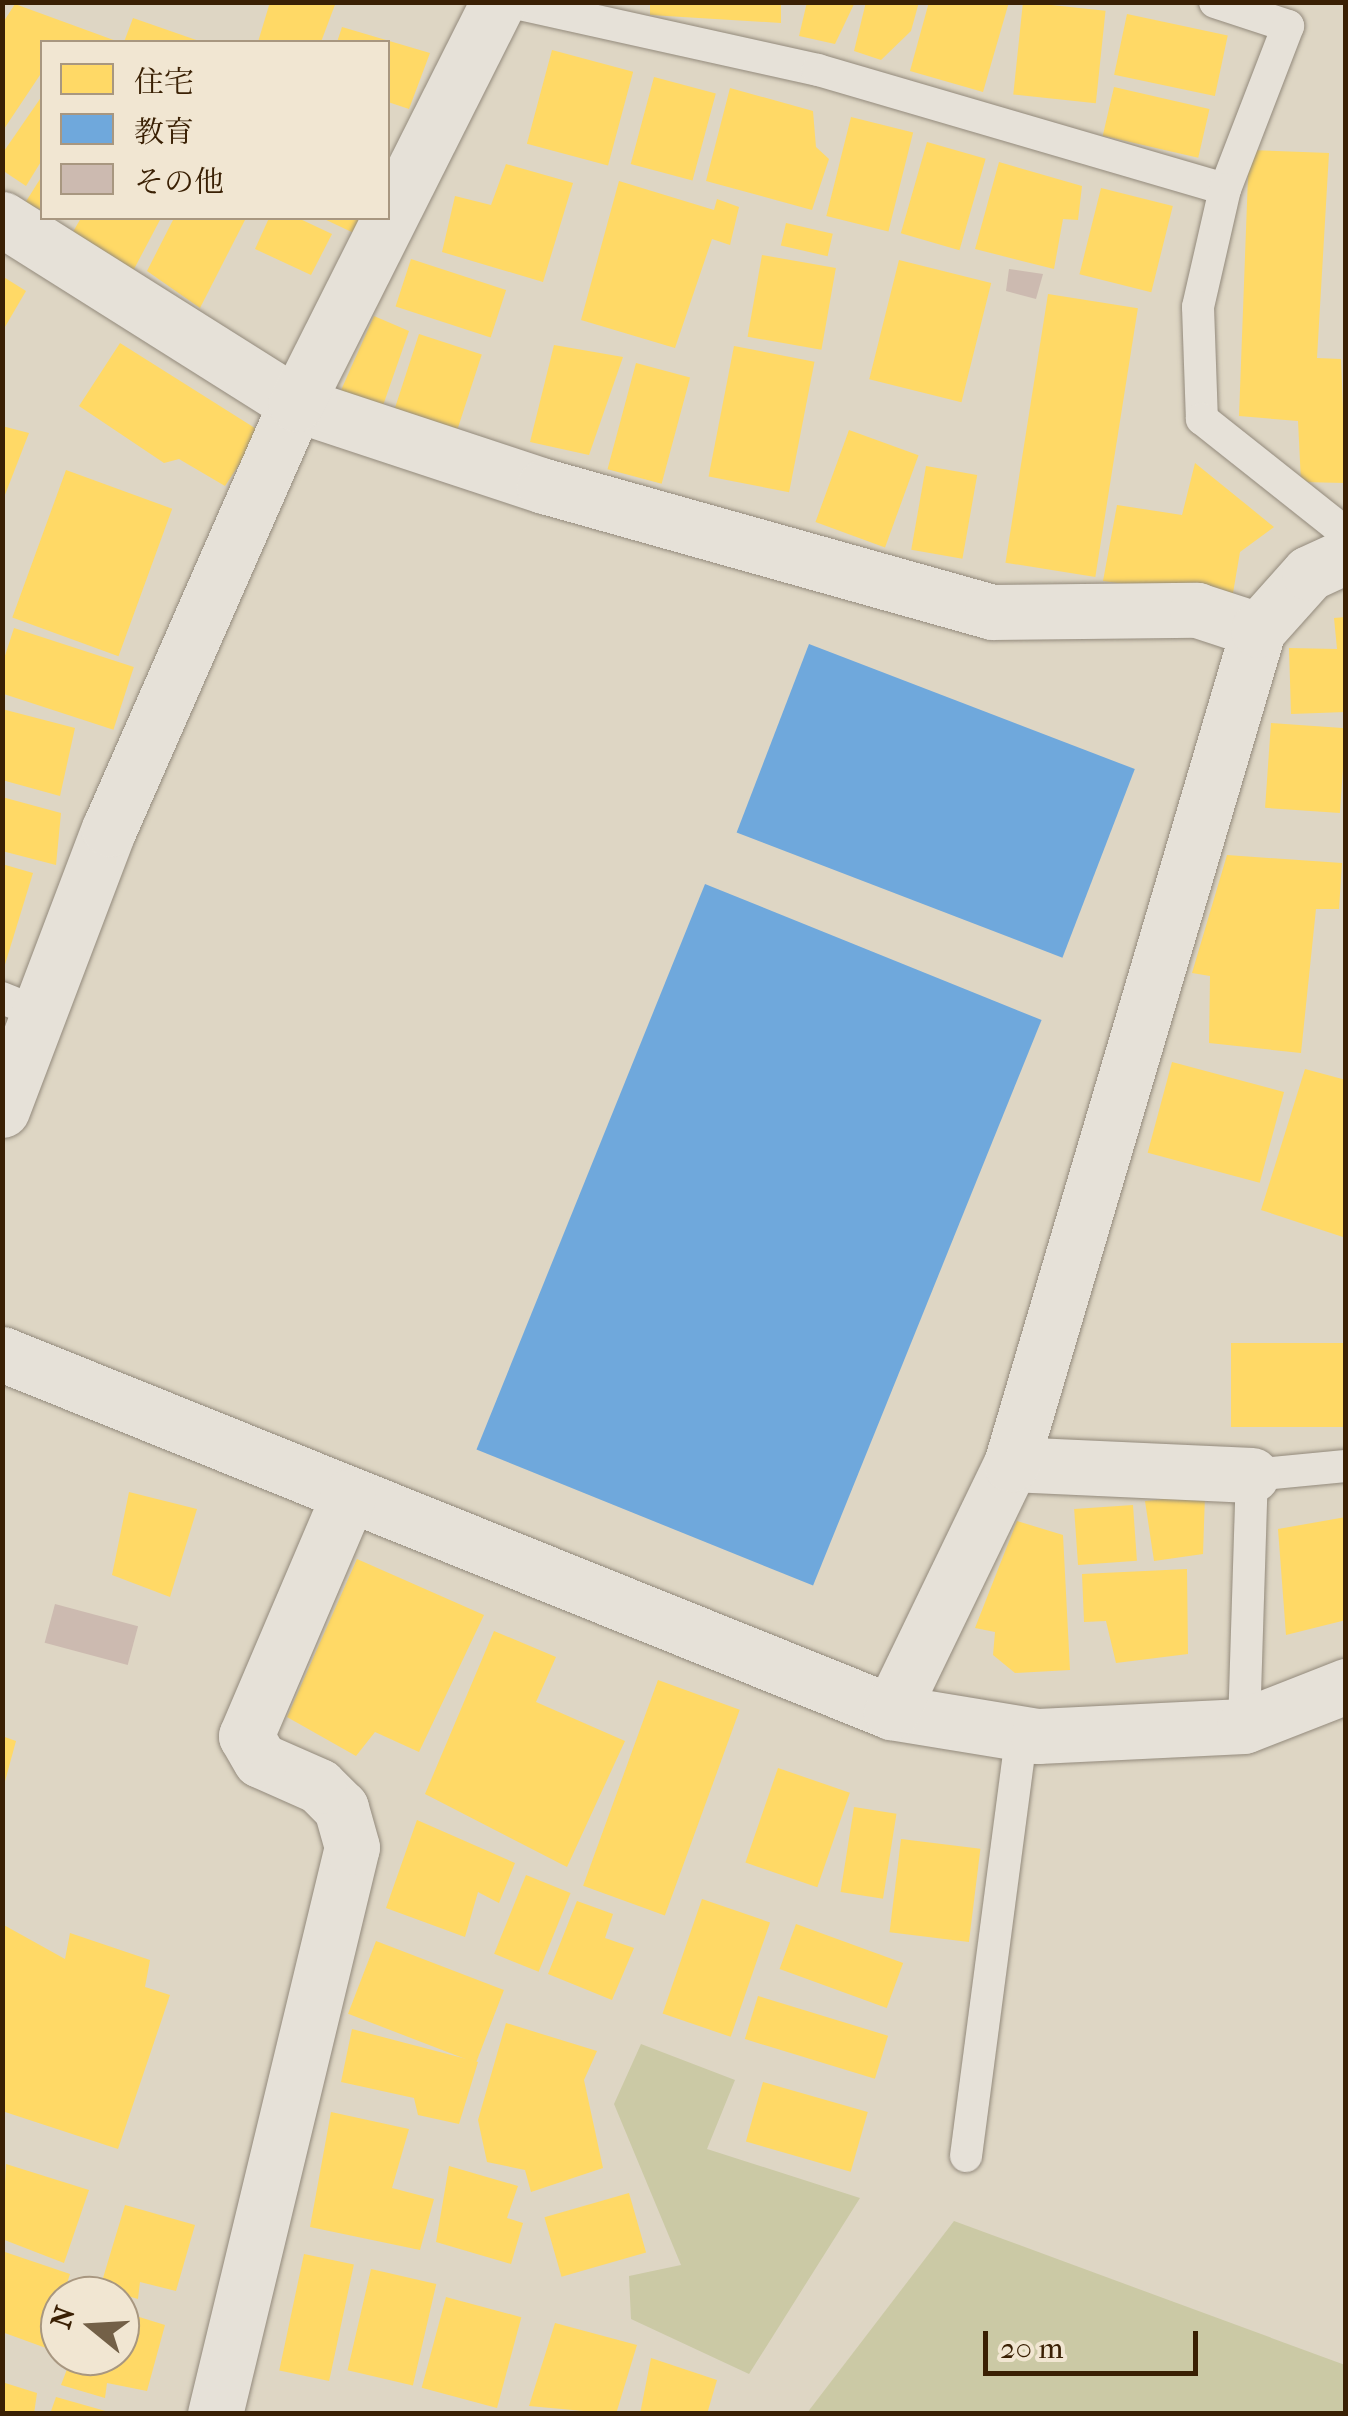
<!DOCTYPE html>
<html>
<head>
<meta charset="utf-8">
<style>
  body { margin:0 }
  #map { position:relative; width:1348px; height:2416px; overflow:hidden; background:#ded6c4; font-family:"IM FELL French Canon","Noto Serif JP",serif }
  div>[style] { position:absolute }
  .green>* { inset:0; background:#cbc9a5 }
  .homes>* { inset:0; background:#ffd966; transform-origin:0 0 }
  .schools>* { inset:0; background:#6fa8dc; transform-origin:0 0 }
  .building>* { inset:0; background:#ccbab0; transform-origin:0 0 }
  .roads { filter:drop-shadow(0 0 2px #938a7c) drop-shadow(0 0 2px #938a7c) }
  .service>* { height:32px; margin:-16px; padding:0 16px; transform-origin:16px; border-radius:16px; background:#e6e1d8 }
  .minor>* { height:55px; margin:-27.5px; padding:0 27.5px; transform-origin:27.5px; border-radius:27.5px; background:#e6e1d8 }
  span { translate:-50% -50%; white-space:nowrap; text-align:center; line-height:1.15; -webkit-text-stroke:10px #f1e6d2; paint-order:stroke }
  .frame { position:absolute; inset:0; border:5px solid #3a2004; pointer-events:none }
  .legend { position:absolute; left:40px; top:40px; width:350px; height:180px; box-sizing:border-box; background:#f1e6d2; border:2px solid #a89780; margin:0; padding:12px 18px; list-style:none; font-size:30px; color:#3a2004 }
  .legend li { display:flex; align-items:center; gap:20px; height:50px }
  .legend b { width:50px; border:2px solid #a89780 }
  .north { position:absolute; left:40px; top:2276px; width:100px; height:100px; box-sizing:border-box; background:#f1e6d2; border:2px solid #a89780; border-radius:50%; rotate:288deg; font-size:28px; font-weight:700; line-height:40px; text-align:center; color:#3a2004 }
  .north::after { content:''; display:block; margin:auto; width:35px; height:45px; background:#736047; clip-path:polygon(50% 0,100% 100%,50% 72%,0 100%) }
  .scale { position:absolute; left:983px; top:2331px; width:215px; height:45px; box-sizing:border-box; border:5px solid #3a2004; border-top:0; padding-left:12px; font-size:30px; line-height:35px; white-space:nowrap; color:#3a2004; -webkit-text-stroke:8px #f1e6d2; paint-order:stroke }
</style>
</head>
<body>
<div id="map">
  <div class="green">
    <i style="clip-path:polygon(641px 2044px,735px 2080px,707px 2149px,860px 2198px,749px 2374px,631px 2319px,629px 2276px,681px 2265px,614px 2104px)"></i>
    <i style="clip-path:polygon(954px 2221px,1345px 2365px,1345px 2413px,807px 2413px)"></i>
  </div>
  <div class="homes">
    <i style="clip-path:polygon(270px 2px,336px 2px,321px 42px,258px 42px)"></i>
    <i style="clip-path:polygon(650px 2px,781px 2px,781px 23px,650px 15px)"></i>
    <i style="clip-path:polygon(807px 2px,855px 2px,835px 44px,799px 36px)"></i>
    <i style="clip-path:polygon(866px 2px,919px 2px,911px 31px,881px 60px,854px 51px)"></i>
    <i style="clip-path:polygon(929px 2px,1009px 2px,983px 92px,910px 71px)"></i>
    <i style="left:1023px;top:2px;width:83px;height:93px;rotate:6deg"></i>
    <i style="clip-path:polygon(15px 4px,119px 42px,42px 42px,42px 72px,2px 132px,2px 24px)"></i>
    <i style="left:1127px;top:14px;width:103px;height:62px;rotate:12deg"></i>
    <i style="clip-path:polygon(133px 18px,202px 42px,124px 42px)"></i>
    <i style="clip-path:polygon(342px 27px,430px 53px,409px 109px,388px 102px,388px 42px,337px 42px)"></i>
    <i style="left:552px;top:50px;width:84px;height:97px;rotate:15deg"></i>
    <i style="left:654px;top:77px;width:64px;height:90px;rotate:15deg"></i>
    <i style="left:1114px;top:87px;width:98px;height:50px;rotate:13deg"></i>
    <i style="clip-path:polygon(730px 88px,813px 111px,816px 147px,829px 159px,812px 210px,706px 181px)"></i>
    <i style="clip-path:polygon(42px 96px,42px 160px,26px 186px,2px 170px,2px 154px)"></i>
    <i style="left:851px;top:117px;width:64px;height:102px;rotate:14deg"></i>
    <i style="left:927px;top:142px;width:61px;height:95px;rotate:16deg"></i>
    <i style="clip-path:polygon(1249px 150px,1329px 153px,1317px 358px,1341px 359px,1346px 483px,1301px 482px,1298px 421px,1239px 416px)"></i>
    <i style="clip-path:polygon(999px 162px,1082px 186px,1078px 220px,1063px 219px,1054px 269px,975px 249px)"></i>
    <i style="clip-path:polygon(506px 164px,573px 183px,543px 282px,442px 252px,455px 196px,491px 205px)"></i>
    <i style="clip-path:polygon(42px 176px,42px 210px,25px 203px)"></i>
    <i style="clip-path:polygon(619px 181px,714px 210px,717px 199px,739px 207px,730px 245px,712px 239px,675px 348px,581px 320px)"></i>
    <i style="left:1101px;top:188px;width:74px;height:89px;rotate:14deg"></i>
    <i style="clip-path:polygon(81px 218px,161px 218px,133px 271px,70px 237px)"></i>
    <i style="clip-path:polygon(174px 218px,246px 218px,200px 308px,147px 271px)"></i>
    <i style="clip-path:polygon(269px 218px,298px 218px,332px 234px,311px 275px,255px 249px)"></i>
    <i style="clip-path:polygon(322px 218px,366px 218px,358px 235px)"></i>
    <i style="left:786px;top:223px;width:48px;height:23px;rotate:13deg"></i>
    <i style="left:762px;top:255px;width:75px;height:83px;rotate:10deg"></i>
    <i style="left:411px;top:259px;width:100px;height:50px;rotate:18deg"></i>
    <i style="left:899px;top:260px;width:95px;height:123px;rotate:14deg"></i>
    <i style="clip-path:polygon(2px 276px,26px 291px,2px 332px)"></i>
    <i style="left:1048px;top:294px;width:91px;height:272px;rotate:9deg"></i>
    <i style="clip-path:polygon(374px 316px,409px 331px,380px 414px,338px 397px)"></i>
    <i style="left:419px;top:334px;width:66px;height:82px;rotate:18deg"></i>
    <i style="clip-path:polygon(120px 343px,261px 432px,225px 486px,179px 459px,164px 463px,79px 406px)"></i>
    <i style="clip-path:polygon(554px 345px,623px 357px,589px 455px,530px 442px)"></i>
    <i style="left:734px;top:346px;width:82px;height:133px;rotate:11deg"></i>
    <i style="left:636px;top:363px;width:56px;height:110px;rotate:15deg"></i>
    <i style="clip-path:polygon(2px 426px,29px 433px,3px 500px,2px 500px)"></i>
    <i style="left:849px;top:430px;width:74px;height:98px;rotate:20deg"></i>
    <i style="clip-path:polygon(1195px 463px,1274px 527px,1240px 552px,1232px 599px,1103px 581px,1117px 505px,1182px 515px)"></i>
    <i style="left:926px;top:466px;width:52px;height:85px;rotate:10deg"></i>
    <i style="left:66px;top:470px;width:113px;height:157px;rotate:20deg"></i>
    <i style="clip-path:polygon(1346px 617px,1346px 712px,1291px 714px,1289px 648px,1337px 649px,1334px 618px)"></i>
    <i style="left:14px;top:628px;width:126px;height:66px;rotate:18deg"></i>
    <i style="clip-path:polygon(2px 709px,75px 728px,60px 796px,2px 780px)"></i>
    <i style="left:1271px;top:723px;width:75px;height:85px;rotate:4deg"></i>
    <i style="clip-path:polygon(2px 797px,61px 813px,56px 865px,2px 851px)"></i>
    <i style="clip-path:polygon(1227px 855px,1342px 863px,1339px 909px,1316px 909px,1301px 1053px,1209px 1043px,1210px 976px,1192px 973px)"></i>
    <i style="clip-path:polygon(2px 864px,33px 873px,3px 971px,2px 971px)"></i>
    <i style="left:1172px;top:1062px;width:116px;height:94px;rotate:15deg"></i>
    <i style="clip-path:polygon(1305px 1069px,1346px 1080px,1346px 1238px,1261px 1210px)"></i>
    <i style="left:1346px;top:1343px;width:84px;height:115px;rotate:90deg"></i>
    <i style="clip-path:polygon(129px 1492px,197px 1509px,170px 1597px,112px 1575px)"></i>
    <i style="clip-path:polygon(1205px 1495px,1203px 1554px,1154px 1561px,1145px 1501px)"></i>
    <i style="left:1133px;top:1505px;width:56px;height:59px;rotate:86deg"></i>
    <i style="clip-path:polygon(1346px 1517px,1346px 1620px,1286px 1635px,1278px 1529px)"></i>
    <i style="clip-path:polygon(1017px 1521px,1063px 1535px,1070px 1670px,1015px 1673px,993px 1655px,995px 1632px,975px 1628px)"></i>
    <i style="clip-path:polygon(357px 1559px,484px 1615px,419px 1752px,375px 1732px,356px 1756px,287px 1717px)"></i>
    <i style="clip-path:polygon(1187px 1569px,1188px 1654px,1116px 1663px,1106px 1621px,1084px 1622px,1082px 1574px)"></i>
    <i style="clip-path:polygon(494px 1631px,556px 1657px,536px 1702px,625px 1741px,567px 1867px,425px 1794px)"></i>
    <i style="left:658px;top:1680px;width:87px;height:219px;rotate:20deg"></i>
    <i style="clip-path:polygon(2px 1736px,16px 1741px,4px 1785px,2px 1785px)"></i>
    <i style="left:778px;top:1768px;width:76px;height:100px;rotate:19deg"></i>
    <i style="left:854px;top:1807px;width:43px;height:86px;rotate:9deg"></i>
    <i style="clip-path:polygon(417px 1820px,515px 1863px,499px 1903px,478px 1892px,465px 1937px,386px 1908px)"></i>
    <i style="left:901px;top:1839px;width:80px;height:94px;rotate:7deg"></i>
    <i style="left:526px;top:1875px;width:48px;height:85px;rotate:22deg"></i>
    <i style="left:702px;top:1899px;width:72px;height:121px;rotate:19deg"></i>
    <i style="clip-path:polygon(577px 1901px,613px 1914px,605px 1938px,634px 1948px,612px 2000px,548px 1974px)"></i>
    <i style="clip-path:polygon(2px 1924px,65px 1959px,70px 1933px,150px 1960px,145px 1987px,170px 1995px,118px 2149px,2px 2111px)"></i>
    <i style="left:796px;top:1924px;width:114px;height:48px;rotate:20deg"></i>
    <i style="left:376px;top:1941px;width:137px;height:78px;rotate:21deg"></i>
    <i style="left:758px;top:1996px;width:136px;height:45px;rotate:17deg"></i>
    <i style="clip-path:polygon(506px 2023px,597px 2051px,584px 2080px,603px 2168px,531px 2192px,525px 2170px,487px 2162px,478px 2120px)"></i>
    <i style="clip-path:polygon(352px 2029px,478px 2062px,459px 2124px,418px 2115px,414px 2098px,341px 2082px)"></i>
    <i style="left:763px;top:2082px;width:109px;height:62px;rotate:16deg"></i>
    <i style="clip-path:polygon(331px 2112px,409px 2129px,392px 2188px,434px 2199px,420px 2250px,310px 2227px)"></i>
    <i style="clip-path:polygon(6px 2164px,89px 2190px,64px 2263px,2px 2239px)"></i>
    <i style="clip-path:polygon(449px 2166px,518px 2186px,507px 2218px,523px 2223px,511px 2264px,436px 2242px)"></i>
    <i style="left:629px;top:2193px;width:62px;height:88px;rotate:74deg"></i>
    <i style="clip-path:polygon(125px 2205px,195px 2225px,176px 2291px,140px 2282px,138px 2299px,100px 2288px)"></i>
    <i style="clip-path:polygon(2px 2251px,70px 2274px,46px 2348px,2px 2332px)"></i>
    <i style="left:304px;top:2254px;width:51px;height:119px;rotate:12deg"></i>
    <i style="left:371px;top:2269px;width:67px;height:104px;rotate:13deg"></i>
    <i style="left:446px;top:2297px;width:78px;height:94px;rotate:15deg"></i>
    <i style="clip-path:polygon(120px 2311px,165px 2325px,147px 2391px,107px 2383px,105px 2398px,61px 2385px,72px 2356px,120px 2356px)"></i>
    <i style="clip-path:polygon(555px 2323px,637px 2345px,616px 2414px,529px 2406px)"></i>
    <i style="clip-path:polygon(651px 2358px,717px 2380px,707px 2414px,640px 2414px)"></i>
    <i style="clip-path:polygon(2px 2382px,37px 2393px,34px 2414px,2px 2414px)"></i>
    <i style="clip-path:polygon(56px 2397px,109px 2412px,108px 2414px,50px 2414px)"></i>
  </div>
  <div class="schools">
    <i style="left:809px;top:644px;width:349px;height:202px;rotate:21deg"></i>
    <i style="left:705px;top:884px;width:363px;height:610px;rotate:22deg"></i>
  </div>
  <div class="building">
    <i style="clip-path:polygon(1009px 269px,1043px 274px,1036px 299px,1006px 291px)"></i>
    <i style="left:55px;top:1604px;width:86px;height:40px;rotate:15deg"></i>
  </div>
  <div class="roads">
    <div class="service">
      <i style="left:511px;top:2px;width:314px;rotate:12.5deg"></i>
      <i style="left:818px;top:70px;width:424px;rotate:16.3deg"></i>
      <i style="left:1215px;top:2px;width:77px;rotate:18.2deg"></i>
      <i style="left:1288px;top:26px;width:175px;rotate:111.1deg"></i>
      <i style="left:1225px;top:189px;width:121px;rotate:102.9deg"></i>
      <i style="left:1198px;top:307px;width:112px;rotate:88deg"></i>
      <i style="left:1202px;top:419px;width:184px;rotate:38.4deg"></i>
      <i style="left:2px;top:998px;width:40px;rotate:22deg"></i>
      <i style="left:1244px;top:1726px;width:251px;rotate:-88.2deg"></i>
      <i style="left:1252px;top:1475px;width:94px;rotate:-5.5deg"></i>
      <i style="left:966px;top:2156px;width:427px;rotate:-82.5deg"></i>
    </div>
    <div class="minor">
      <i style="left:2px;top:219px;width:347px;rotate:32.2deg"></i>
      <i style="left:296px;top:404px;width:261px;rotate:18.3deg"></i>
      <i style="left:544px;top:486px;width:465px;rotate:15.7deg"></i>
      <i style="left:992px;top:612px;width:205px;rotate:-0.6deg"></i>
      <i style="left:1197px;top:610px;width:64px;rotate:18.2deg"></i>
      <i style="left:2px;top:1110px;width:301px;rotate:-69.2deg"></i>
      <i style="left:109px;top:829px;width:464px;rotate:-66.3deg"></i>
      <i style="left:296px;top:404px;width:450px;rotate:-63.3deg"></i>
      <i style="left:2px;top:1354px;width:958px;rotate:21.93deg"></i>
      <i style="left:891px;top:1712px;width:149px;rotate:9.3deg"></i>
      <i style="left:1038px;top:1736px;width:206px;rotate:-2.8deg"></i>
      <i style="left:1244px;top:1726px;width:110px;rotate:-21.4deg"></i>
      <i style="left:1011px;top:1464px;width:241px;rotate:2.6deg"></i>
      <i style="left:891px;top:1712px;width:276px;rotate:-64.2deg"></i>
      <i style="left:1011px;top:1464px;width:870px;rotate:-73.5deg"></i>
      <i style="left:1258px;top:630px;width:76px;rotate:-48.2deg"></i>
      <i style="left:1309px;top:573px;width:41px;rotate:-24.7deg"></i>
      <i style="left:215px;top:2414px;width:583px;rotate:-76.42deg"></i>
      <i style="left:352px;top:1847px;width:41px;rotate:-105.8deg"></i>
      <i style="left:341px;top:1808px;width:31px;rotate:-135deg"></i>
      <i style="left:319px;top:1786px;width:64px;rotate:-156.2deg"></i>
      <i style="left:260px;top:1760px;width:28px;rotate:-120deg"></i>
      <i style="left:246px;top:1736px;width:260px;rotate:-66.9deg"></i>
    </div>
  </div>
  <div class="frame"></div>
  <ul class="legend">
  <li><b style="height:28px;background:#ffd966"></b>住宅</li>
  <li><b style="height:28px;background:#6fa8dc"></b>教育</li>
  <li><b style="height:28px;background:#ccbab0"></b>その他</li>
  </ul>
  <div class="north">N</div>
  <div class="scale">20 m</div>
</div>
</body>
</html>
